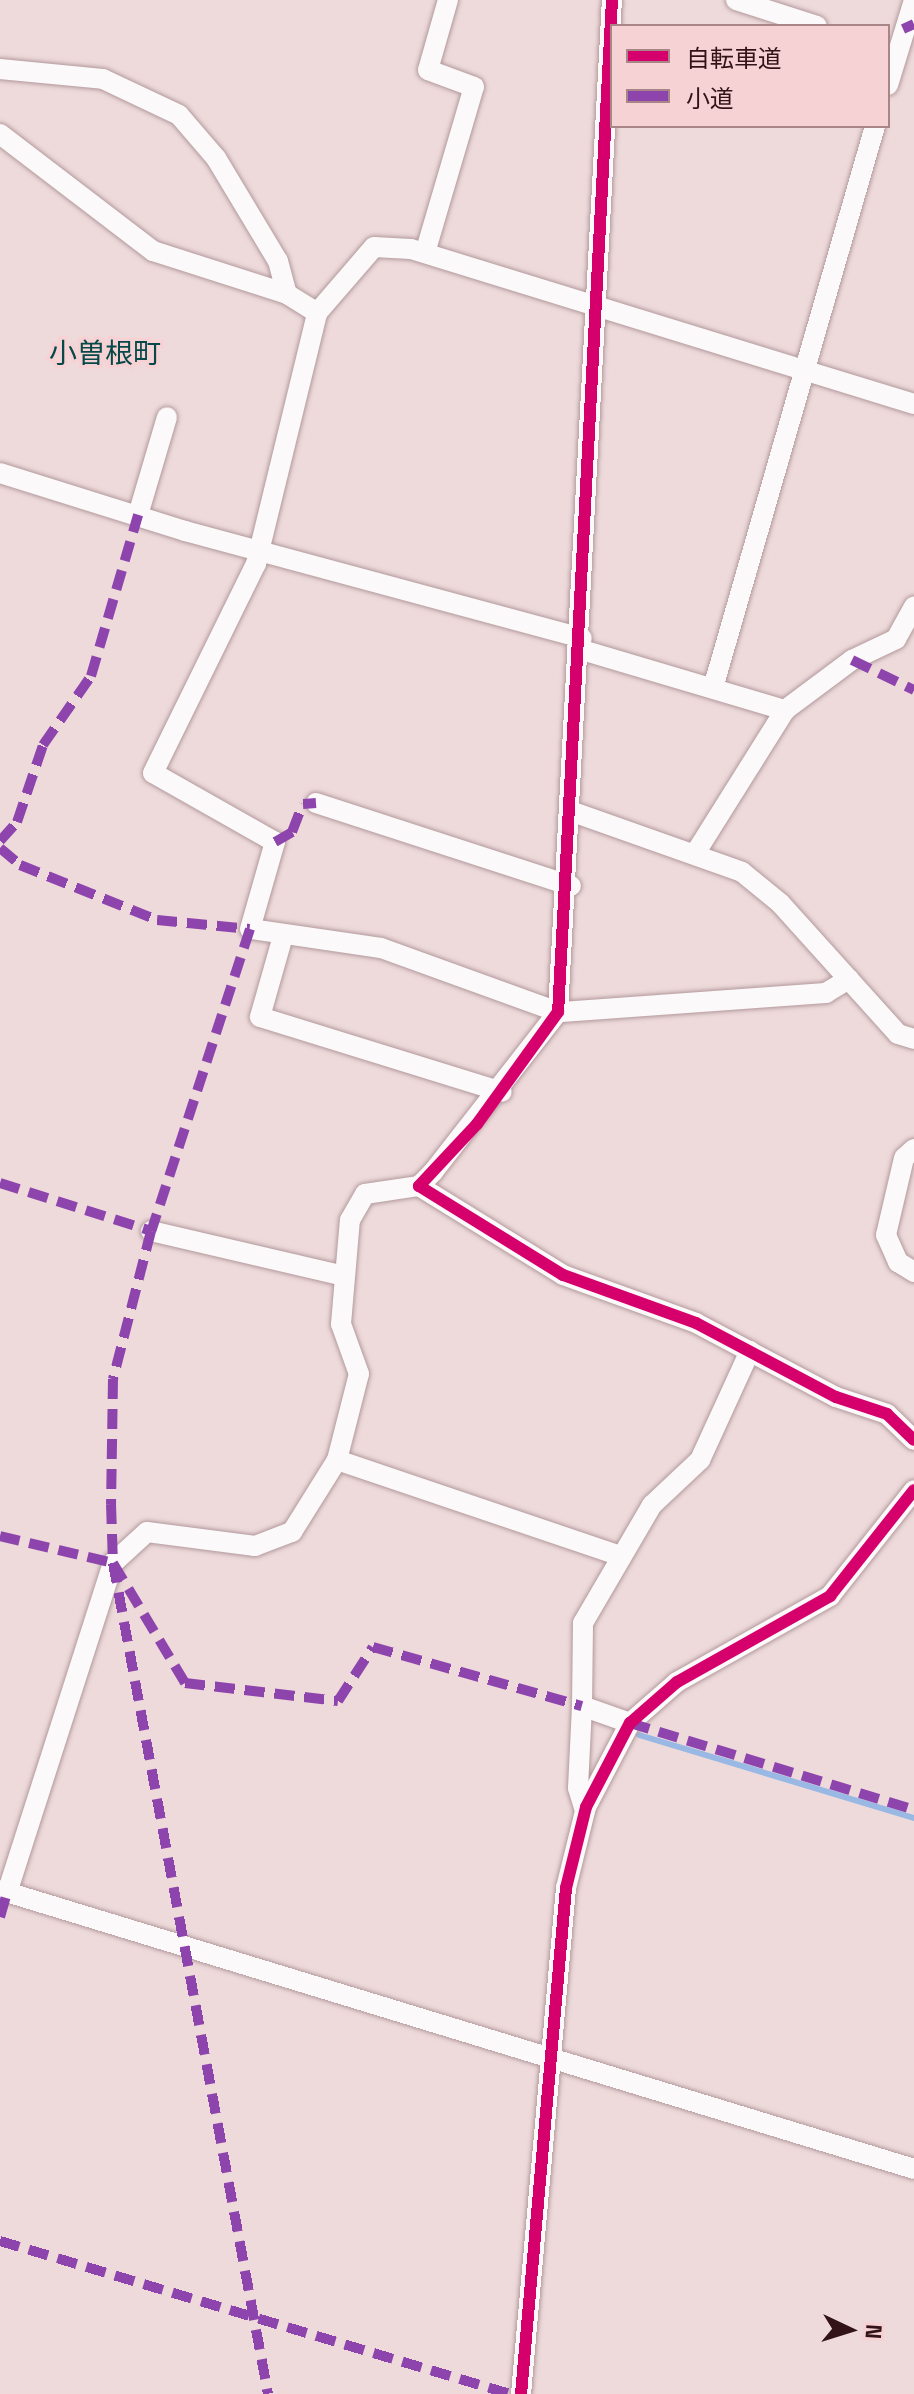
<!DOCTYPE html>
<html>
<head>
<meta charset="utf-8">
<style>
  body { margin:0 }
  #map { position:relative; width:914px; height:2394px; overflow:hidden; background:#eedadb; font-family:"Space Grotesk","Noto Sans JP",sans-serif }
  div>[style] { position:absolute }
  .stream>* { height:6px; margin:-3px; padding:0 3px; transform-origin:3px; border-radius:3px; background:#99b8e4 }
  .roads { filter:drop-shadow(0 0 2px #b2999c) drop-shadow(0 0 2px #b2999c) }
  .minor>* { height:20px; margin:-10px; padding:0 10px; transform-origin:10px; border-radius:10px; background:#fcf9fa }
  .quiet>* { height:10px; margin-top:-5px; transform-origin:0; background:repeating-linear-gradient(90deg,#8e44ad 0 20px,transparent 0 30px) }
  .cycleway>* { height:12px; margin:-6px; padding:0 6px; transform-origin:6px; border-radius:6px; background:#d6006c }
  span { translate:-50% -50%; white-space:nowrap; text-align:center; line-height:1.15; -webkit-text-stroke:7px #f6d2d4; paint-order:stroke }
  .neighbourhood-label { font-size:28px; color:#074948 }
  .legend { position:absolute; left:610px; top:24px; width:280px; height:104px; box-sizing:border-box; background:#f6d2d4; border:2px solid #a88688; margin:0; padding:10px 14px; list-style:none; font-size:24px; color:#321317 }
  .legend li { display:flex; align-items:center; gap:16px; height:40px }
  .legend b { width:40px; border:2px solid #a88688 }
  .north { position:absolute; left:810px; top:2290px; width:80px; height:80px; -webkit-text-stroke:6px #f6d2d4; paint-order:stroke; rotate:94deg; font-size:22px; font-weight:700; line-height:32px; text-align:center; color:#321317 }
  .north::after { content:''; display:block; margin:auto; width:28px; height:36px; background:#321317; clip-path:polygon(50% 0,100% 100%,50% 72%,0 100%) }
</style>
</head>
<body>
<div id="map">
  <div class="stream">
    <i style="left:639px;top:1735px;width:287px;rotate:16.8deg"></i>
  </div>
  <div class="roads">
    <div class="minor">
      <i style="left:736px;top:0;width:85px;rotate:17.8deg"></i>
      <i style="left:0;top:69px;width:103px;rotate:5.5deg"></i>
      <i style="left:103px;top:79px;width:84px;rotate:25.3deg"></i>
      <i style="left:179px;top:115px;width:57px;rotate:49.3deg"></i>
      <i style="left:216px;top:158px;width:120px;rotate:59deg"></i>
      <i style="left:278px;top:261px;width:34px;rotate:75deg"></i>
      <i style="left:888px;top:85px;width:89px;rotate:-73deg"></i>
      <i style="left:0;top:134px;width:193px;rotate:37.4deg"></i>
      <i style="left:153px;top:251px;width:141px;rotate:17.8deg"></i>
      <i style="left:287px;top:294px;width:36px;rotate:32deg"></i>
      <i style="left:425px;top:253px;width:173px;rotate:-73.6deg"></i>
      <i style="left:474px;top:87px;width:49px;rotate:-159.7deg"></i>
      <i style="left:428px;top:70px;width:73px;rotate:-74.1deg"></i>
      <i style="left:0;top:473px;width:194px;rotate:17.4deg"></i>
      <i style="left:185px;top:531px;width:411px;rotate:15.1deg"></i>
      <i style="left:138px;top:515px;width:102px;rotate:-73.5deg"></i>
      <i style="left:582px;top:650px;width:212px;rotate:16.5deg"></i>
      <i style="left:713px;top:688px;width:585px;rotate:-73.92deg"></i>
      <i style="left:316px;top:803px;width:268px;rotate:18deg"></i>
      <i style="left:573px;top:812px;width:179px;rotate:19.5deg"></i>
      <i style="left:742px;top:872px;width:49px;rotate:39.2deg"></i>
      <i style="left:780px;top:903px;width:176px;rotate:48deg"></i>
      <i style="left:898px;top:1034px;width:17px;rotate:17deg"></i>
      <i style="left:696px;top:852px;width:168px;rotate:-57.9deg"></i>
      <i style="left:785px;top:710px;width:84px;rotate:-36.7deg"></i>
      <i style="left:852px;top:660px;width:49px;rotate:-25.5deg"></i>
      <i style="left:896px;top:639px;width:37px;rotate:-61deg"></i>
      <i style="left:283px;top:936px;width:84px;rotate:105.9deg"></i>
      <i style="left:260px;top:1017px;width:253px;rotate:17.2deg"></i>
      <i style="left:849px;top:979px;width:27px;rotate:149deg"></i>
      <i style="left:826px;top:993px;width:269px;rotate:175.9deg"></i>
      <i style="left:558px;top:1012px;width:188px;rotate:-160.1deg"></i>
      <i style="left:381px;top:948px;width:132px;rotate:-171.7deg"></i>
      <i style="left:250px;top:929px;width:91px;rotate:-74deg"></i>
      <i style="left:275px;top:842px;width:140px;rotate:-150.5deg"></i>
      <i style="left:153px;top:773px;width:233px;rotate:-63.8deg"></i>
      <i style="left:256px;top:564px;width:258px;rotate:-76.3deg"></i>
      <i style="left:317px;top:313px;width:87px;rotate:-49.2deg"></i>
      <i style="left:374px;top:247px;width:37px;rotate:3deg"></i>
      <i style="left:411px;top:249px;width:526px;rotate:17.13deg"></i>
      <i style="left:914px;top:1149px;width:13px;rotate:138deg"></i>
      <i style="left:904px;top:1158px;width:79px;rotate:103.2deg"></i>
      <i style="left:886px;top:1235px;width:30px;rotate:66deg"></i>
      <i style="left:898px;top:1262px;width:19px;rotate:32deg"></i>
      <i style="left:419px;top:1186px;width:169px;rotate:31.7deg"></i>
      <i style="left:563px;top:1275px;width:141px;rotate:19.8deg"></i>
      <i style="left:696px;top:1323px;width:158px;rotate:27.9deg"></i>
      <i style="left:836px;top:1397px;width:54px;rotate:18.4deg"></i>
      <i style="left:887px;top:1414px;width:37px;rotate:44deg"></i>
      <i style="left:151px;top:1231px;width:194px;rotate:13.1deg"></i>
      <i style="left:337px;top:1460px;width:300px;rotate:18.7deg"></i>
      <i style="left:582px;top:1706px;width:82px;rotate:92.8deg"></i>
      <i style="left:578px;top:1788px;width:24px;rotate:73deg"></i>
      <i style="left:630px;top:1723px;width:51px;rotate:-160.5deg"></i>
      <i style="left:582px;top:1706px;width:83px;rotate:-89.3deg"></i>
      <i style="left:583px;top:1623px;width:137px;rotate:-59.7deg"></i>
      <i style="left:652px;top:1505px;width:66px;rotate:-43.2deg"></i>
      <i style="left:700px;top:1460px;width:120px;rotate:-65.4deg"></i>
      <i style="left:0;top:1890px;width:956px;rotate:16.97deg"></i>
      <i style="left:7px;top:1893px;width:347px;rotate:-72.2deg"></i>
      <i style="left:113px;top:1563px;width:46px;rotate:-42.4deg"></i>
      <i style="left:147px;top:1532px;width:109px;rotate:7.4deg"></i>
      <i style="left:255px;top:1546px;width:40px;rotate:-21deg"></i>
      <i style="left:292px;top:1532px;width:85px;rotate:-58deg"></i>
      <i style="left:337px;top:1460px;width:89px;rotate:-75.7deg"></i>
      <i style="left:359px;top:1374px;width:53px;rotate:-109.8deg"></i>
      <i style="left:341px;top:1324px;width:104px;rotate:-85.1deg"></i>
      <i style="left:350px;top:1220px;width:30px;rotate:-60deg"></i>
      <i style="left:365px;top:1194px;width:55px;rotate:-8.4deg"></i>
      <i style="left:419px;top:1186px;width:20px;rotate:-45deg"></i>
      <i style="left:433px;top:1172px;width:203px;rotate:-52deg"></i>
      <i style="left:558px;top:1012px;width:1013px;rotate:-86.95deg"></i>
      <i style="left:521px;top:2394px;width:508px;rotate:-84.92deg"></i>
      <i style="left:566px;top:1888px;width:83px;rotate:-76.1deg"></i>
      <i style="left:586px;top:1807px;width:95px;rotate:-62.4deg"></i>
      <i style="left:630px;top:1723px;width:62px;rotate:-41.1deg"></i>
      <i style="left:677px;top:1682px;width:176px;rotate:-29.3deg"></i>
      <i style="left:830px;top:1596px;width:135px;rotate:-51.6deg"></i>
    </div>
  </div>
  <div class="quiet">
    <i style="left:903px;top:29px;width:12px;rotate:-24deg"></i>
    <i style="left:852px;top:660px;width:69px;rotate:25.8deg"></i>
    <i style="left:0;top:841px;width:25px;rotate:-48deg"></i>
    <i style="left:17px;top:822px;width:81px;rotate:-71.3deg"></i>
    <i style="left:43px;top:745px;width:84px;rotate:-55.2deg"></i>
    <i style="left:91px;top:676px;width:168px;rotate:-73.7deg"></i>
    <i style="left:275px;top:842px;width:20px;rotate:-30deg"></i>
    <i style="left:292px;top:832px;width:30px;rotate:-69deg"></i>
    <i style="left:303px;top:804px;width:13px;rotate:-4deg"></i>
    <i style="left:0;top:848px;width:26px;rotate:40deg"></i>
    <i style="left:20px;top:865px;width:148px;rotate:21.9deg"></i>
    <i style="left:157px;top:920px;width:93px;rotate:5.5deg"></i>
    <i style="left:250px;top:929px;width:318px;rotate:108.1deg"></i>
    <i style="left:151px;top:1231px;width:153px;rotate:104.4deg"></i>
    <i style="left:113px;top:1379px;width:125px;rotate:90.9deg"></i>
    <i style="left:111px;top:1504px;width:59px;rotate:88.1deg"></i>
    <i style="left:113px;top:1563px;width:845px;rotate:79.43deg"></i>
    <i style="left:0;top:1183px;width:158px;rotate:17.6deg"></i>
    <i style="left:0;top:1536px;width:116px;rotate:13.4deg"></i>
    <i style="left:113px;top:1563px;width:140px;rotate:59deg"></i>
    <i style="left:185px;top:1683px;width:154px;rotate:6.7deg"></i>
    <i style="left:338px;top:1701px;width:64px;rotate:-57.1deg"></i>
    <i style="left:373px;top:1647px;width:217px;rotate:15.8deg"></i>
    <i style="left:630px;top:1723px;width:297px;rotate:17deg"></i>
    <i style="left:0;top:1917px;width:25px;rotate:-74deg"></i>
    <i style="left:0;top:2241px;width:532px;rotate:16.7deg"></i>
  </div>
  <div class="cycleway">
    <i style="left:612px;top:0;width:1013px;rotate:93.05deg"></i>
    <i style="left:558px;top:1012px;width:138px;rotate:125.9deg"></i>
    <i style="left:477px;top:1124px;width:85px;rotate:133.1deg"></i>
    <i style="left:419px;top:1186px;width:169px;rotate:31.7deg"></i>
    <i style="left:563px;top:1275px;width:141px;rotate:19.8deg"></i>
    <i style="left:696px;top:1323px;width:158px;rotate:27.9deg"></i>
    <i style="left:836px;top:1397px;width:54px;rotate:18.4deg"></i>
    <i style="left:887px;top:1414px;width:37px;rotate:44deg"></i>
    <i style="left:521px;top:2394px;width:508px;rotate:-84.92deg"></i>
    <i style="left:566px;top:1888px;width:83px;rotate:-76.1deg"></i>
    <i style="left:586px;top:1807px;width:95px;rotate:-62.4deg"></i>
    <i style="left:630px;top:1723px;width:62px;rotate:-41.1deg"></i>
    <i style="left:677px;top:1682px;width:176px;rotate:-29.3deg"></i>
    <i style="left:830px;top:1596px;width:135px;rotate:-51.6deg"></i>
  </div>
  <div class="neighbourhood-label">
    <span style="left:105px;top:353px">小曽根町</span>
  </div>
  <ul class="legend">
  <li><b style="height:10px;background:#d6006c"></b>自転車道</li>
  <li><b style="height:10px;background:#8e44ad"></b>小道</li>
  </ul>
  <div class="north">N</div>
</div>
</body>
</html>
